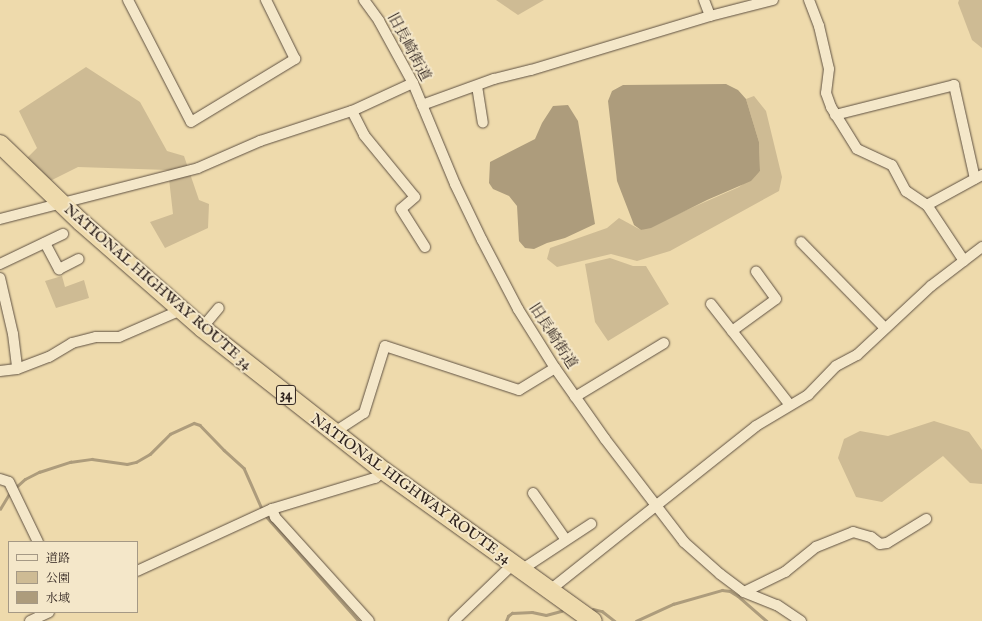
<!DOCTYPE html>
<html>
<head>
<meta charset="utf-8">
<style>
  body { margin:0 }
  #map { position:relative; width:982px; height:621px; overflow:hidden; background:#eedaac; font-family:"IM FELL English","Noto Serif JP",serif }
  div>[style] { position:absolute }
  .green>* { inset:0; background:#cebb94 }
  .water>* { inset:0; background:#ad9c7c }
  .stream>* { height:2.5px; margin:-1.25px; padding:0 1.25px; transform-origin:1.25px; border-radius:1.25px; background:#ad9c7c }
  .roads { filter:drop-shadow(0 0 1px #5f5142) drop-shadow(0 0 1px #5f5142) }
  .street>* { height:10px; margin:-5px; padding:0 5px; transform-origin:5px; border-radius:5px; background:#f4e7c9 }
  .highway>* { height:18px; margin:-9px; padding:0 9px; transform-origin:9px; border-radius:9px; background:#eedaac }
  span { translate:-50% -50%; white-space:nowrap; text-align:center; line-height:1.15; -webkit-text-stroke:4px #f4e7c9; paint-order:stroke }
  .shield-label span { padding:1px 3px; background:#f4e7c9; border:1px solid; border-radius:3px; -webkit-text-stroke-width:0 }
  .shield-label { font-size:14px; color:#2f231e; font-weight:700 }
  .street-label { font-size:15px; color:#2f231e }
  .legend { position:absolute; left:8px; top:541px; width:130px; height:72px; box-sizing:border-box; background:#f4e7c9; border:1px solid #a59985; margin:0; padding:5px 7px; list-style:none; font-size:12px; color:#2f231e }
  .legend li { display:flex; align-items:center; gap:8px; height:20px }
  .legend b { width:20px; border:1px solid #a59985 }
</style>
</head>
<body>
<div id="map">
  <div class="green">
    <i style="clip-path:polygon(496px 0,544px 0,518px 15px)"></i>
    <i style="clip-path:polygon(959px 0,982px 0,982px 48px,972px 40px,958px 3px)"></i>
    <i style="clip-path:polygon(86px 67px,140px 102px,167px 151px,184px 156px,199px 200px,209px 204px,208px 228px,165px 248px,150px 222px,173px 214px,168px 170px,78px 167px,50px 181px,27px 158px,37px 148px,19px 111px)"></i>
    <i style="clip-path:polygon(754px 96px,766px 111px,782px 177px,779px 191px,670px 251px,637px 261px,611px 254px,557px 267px,547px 259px,550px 248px,607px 228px,619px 218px,641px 230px,739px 187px,760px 171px,759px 142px,746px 99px)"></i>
    <i style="clip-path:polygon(610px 258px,633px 266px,646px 266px,669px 304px,608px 341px,595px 322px,585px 264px)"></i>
    <i style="clip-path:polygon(62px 276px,65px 287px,84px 280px,89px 298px,56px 308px,45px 281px)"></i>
    <i style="clip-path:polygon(934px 421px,969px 432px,982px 450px,982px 484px,970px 483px,943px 456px,882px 502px,856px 497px,838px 458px,844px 439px,860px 431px,888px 436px)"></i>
  </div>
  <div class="water">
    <i style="clip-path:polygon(726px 84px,738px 90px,746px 99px,759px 142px,760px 171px,751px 181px,707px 200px,651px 228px,641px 230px,634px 225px,617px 181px,608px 101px,612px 91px,623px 85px)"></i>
    <i style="clip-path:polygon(568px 105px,578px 121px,595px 224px,565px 238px,547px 243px,534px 249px,525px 248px,519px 241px,517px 206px,509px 196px,493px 189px,489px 183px,490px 162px,535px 139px,542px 123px,553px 106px)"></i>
  </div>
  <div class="stream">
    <i style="left:15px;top:488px;width:13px;rotate:-42deg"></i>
    <i style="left:25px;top:479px;width:16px;rotate:-27deg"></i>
    <i style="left:39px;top:472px;width:33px;rotate:-18deg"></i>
    <i style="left:70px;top:462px;width:22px;rotate:-8deg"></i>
    <i style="left:92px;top:459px;width:35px;rotate:8deg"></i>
    <i style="left:127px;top:464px;width:9px;rotate:-13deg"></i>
    <i style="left:136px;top:462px;width:16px;rotate:-30deg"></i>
    <i style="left:150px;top:454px;width:28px;rotate:-45deg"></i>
    <i style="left:170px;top:434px;width:26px;rotate:-25deg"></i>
    <i style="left:194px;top:423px;width:6px;rotate:18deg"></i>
    <i style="left:200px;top:425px;width:35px;rotate:46deg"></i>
    <i style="left:224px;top:450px;width:27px;rotate:42deg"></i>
    <i style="left:244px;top:468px;width:47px;rotate:66.2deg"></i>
    <i style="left:0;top:509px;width:21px;rotate:-59deg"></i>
    <i style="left:266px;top:516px;width:140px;rotate:48.5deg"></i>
    <i style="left:593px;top:609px;width:9px;rotate:13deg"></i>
    <i style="left:602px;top:611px;width:16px;rotate:38deg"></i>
    <i style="left:506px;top:621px;width:5px;rotate:-68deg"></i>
    <i style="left:508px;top:616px;width:5px;rotate:-37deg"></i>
    <i style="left:512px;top:613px;width:20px;rotate:-3deg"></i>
    <i style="left:532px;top:612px;width:14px;rotate:12deg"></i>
    <i style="left:546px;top:615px;width:16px;rotate:-15deg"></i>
    <i style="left:636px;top:621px;width:41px;rotate:-24.7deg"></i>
    <i style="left:673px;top:604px;width:51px;rotate:-15.9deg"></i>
    <i style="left:722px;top:590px;width:8px;rotate:7deg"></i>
    <i style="left:730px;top:591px;width:9px;rotate:32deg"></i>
    <i style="left:738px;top:596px;width:38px;rotate:41deg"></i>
  </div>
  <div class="roads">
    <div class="street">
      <i style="left:128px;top:0;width:137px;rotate:62.7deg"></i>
      <i style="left:191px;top:122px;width:122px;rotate:-31.2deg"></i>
      <i style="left:295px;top:59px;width:66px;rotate:-116.2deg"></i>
      <i style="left:364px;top:0;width:26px;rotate:54deg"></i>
      <i style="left:379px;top:21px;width:71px;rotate:61.3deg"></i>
      <i style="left:413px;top:83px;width:109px;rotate:67.4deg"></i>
      <i style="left:455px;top:184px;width:62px;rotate:64.3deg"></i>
      <i style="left:482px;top:240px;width:78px;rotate:62.4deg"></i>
      <i style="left:518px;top:309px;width:70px;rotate:57.9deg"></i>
      <i style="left:555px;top:368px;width:87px;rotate:54.8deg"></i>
      <i style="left:605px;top:439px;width:130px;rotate:52.5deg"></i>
      <i style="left:684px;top:542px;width:48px;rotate:41.6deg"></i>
      <i style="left:720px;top:574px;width:30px;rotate:37deg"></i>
      <i style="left:744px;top:592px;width:35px;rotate:22deg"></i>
      <i style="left:777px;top:605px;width:29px;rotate:34deg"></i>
      <i style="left:704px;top:0;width:17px;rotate:69deg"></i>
      <i style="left:809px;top:0;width:28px;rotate:69deg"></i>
      <i style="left:819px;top:26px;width:44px;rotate:76.9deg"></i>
      <i style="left:829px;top:69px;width:24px;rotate:97deg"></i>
      <i style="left:826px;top:93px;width:15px;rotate:70deg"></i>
      <i style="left:831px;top:107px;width:49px;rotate:58.2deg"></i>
      <i style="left:857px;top:149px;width:38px;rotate:25deg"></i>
      <i style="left:892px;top:165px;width:30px;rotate:62deg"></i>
      <i style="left:906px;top:191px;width:25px;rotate:34deg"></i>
      <i style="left:927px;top:205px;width:67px;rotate:56.5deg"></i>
      <i style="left:477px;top:86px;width:37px;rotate:81deg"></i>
      <i style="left:422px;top:105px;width:77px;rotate:-19.9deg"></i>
      <i style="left:494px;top:79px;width:38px;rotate:-14deg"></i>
      <i style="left:531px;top:70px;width:187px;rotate:-16.8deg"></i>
      <i style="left:710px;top:16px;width:65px;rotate:-14.3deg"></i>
      <i style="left:352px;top:111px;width:27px;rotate:63deg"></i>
      <i style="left:364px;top:135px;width:80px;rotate:50.6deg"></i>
      <i style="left:415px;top:197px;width:18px;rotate:139deg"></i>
      <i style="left:401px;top:209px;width:45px;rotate:57.7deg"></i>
      <i style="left:835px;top:115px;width:123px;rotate:-14.1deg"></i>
      <i style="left:954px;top:85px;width:96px;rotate:77.4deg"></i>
      <i style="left:927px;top:205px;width:63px;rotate:-28.6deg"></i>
      <i style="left:0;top:219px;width:204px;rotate:-14.4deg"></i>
      <i style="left:198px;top:168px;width:68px;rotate:-23.5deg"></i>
      <i style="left:260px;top:141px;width:97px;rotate:-18.1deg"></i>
      <i style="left:352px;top:111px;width:67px;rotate:-24.7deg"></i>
      <i style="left:801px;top:242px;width:120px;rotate:45.7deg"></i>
      <i style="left:45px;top:243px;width:30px;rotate:62deg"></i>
      <i style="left:59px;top:269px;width:22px;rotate:-27deg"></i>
      <i style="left:0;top:264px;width:70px;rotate:-25.5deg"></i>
      <i style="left:0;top:278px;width:57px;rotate:76.9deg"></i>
      <i style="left:13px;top:334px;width:35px;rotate:83deg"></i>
      <i style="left:711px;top:304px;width:128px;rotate:52deg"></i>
      <i style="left:202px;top:328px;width:26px;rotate:-50deg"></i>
      <i style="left:732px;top:331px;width:54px;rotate:-36deg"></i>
      <i style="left:776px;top:299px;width:34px;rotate:-126deg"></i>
      <i style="left:0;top:371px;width:17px;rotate:-7deg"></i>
      <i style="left:17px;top:369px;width:34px;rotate:-21deg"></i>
      <i style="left:49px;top:357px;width:27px;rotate:-31deg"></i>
      <i style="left:72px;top:343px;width:25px;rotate:-14deg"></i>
      <i style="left:96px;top:337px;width:23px"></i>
      <i style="left:119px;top:337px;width:68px;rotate:-23.5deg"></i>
      <i style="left:575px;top:397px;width:104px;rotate:-31.2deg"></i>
      <i style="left:333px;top:433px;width:37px;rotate:-33deg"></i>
      <i style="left:364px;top:413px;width:70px;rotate:-72.6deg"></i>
      <i style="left:385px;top:346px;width:141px;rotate:18.2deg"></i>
      <i style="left:519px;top:390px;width:42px;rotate:-31.4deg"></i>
      <i style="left:0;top:479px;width:9px;rotate:18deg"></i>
      <i style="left:9px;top:482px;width:67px;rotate:64.2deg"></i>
      <i style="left:533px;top:493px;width:57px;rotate:54.9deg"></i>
      <i style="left:272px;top:509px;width:9px;rotate:69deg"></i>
      <i style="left:275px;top:517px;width:140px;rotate:47.9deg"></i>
      <i style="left:521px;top:570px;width:84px;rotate:-33.3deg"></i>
      <i style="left:137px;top:571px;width:149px;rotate:-24.7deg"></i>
      <i style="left:272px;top:509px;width:108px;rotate:-16.8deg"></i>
      <i style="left:375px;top:478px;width:11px;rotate:-38deg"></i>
      <i style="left:550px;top:590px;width:263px;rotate:-38.5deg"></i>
      <i style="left:756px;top:426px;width:61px;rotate:-30.8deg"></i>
      <i style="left:808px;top:395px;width:40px;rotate:-46deg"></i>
      <i style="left:836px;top:366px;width:24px;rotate:-28deg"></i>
      <i style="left:857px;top:355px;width:101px;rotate:-43deg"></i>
      <i style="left:931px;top:286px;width:64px;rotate:-37.4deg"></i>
      <i style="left:744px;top:592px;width:46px;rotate:-26deg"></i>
      <i style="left:785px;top:572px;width:40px;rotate:-39deg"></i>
      <i style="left:816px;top:547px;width:40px;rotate:-22deg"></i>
      <i style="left:853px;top:532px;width:19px;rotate:16deg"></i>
      <i style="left:871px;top:537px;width:11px;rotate:38deg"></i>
      <i style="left:880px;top:544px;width:7px;rotate:-8deg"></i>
      <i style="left:887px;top:543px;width:46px;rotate:-31.6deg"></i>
      <i style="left:30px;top:621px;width:21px;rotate:-25deg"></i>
      <i style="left:454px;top:621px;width:82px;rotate:-44deg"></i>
    </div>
    <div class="highway">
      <i style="left:0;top:144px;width:112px;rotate:43.9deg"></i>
      <i style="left:81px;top:222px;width:161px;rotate:41.2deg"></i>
      <i style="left:202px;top:328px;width:231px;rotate:38.2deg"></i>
      <i style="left:384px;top:471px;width:257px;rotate:35.7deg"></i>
    </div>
  </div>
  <div class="shield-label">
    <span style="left:286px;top:395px">34</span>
  </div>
  <div class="street-label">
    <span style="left:409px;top:47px;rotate:62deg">旧長崎街道</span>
    <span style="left:158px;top:287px;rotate:41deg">NATIONAL HIGHWAY ROUTE 34</span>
    <span style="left:553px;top:336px;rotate:57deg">旧長崎街道</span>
    <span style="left:411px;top:489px;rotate:36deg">NATIONAL HIGHWAY ROUTE 34</span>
  </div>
  <ul class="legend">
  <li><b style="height:5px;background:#f4e7c9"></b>道路</li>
  <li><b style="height:11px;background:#cebb94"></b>公園</li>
  <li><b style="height:11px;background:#ad9c7c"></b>水域</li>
  </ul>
</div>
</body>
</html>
